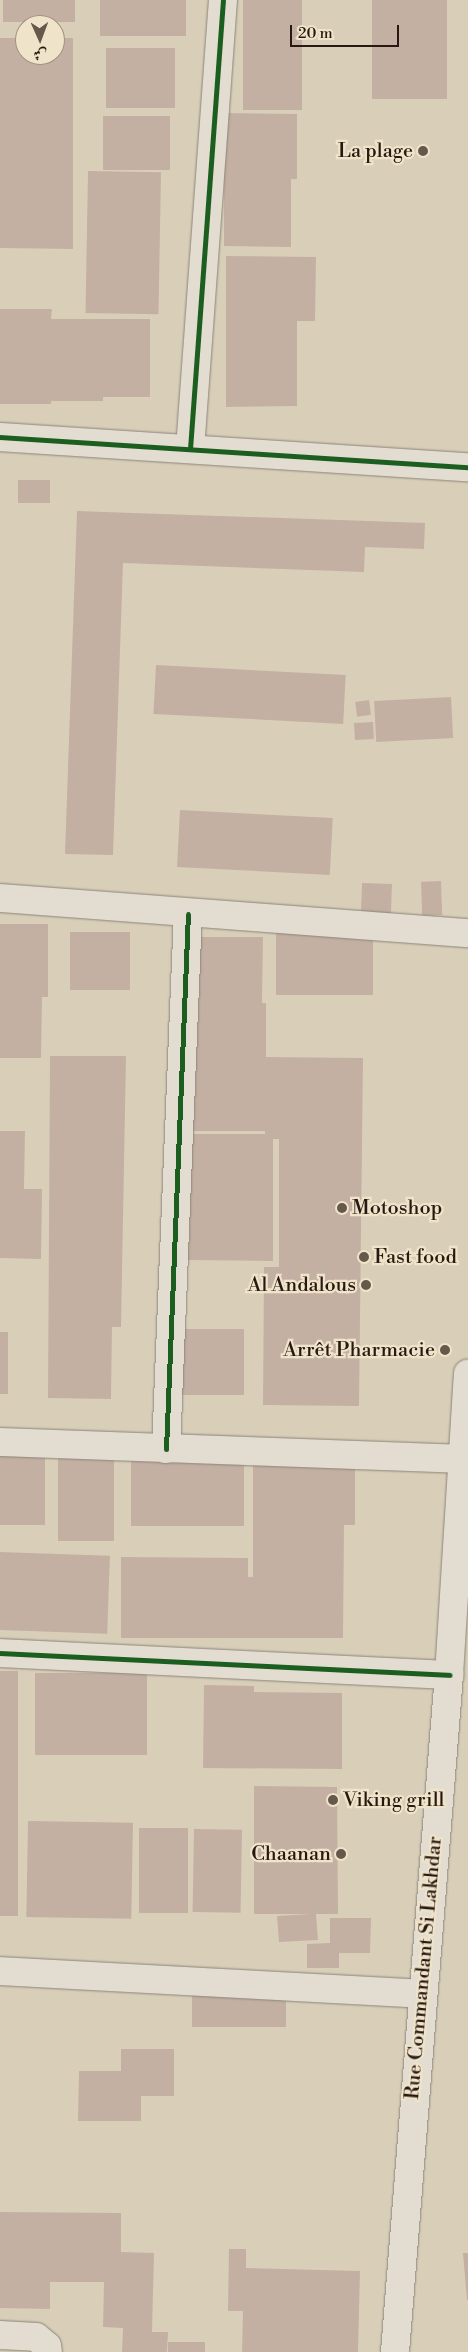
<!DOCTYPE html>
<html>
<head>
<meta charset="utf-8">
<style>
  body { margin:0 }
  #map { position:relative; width:468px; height:2352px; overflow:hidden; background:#d9cfb9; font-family:"Libre Bodoni",Amiri,serif }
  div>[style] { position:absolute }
  .building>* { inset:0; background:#c3b0a3; transform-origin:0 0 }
  .roads { filter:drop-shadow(0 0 1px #8c8578) drop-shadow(0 0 1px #8c8578) }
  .minor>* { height:28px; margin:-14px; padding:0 14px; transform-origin:14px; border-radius:14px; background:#e2dcd1 }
  .secondary>* { height:28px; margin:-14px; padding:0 14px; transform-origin:14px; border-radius:14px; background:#e2dcd1 }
  .cycleway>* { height:5px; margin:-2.5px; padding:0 2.5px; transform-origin:2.5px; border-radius:2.5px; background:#1b5e20 }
  .dots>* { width:14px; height:14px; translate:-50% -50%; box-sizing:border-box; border:2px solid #efe3c9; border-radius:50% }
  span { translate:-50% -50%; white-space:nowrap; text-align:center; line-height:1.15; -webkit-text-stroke:4.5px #efe3c9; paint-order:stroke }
  .poi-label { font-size:20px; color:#271912 }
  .right { translate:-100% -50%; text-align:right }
  .left { translate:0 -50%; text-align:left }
  .street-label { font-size:20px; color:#271912 }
  .north { position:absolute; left:15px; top:15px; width:50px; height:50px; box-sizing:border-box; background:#efe3c9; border:1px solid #9f9280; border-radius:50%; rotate:178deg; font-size:14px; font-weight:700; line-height:20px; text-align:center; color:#271912 }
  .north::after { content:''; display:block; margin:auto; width:18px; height:22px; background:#65594c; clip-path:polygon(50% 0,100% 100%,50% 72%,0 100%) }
  .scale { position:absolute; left:290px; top:25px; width:109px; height:22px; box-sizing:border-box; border:2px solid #271912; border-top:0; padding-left:6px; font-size:15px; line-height:18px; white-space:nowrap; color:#271912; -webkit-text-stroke:4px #efe3c9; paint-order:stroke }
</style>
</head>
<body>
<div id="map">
  <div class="building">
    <i style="left:3px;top:0;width:72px;height:22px"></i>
    <i style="left:100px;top:0;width:86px;height:36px"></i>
    <i style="left:243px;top:0;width:59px;height:110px"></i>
    <i style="left:372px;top:0;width:75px;height:99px"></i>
    <i style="clip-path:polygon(0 38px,25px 38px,25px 55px,55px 55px,55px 38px,73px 38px,73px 249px,0 248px)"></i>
    <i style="left:106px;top:48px;width:69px;height:60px"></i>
    <i style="clip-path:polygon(224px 113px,297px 114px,297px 179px,291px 179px,291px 247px,224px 246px)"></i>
    <i style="left:103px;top:116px;width:67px;height:54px"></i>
    <i style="left:88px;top:171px;width:73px;height:142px;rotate:1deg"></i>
    <i style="clip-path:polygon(226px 256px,316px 257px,315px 321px,297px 321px,297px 406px,226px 407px)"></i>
    <i style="clip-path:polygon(0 309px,52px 309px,51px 319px,150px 319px,150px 397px,103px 397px,103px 401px,51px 401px,51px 404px,0 404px)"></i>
    <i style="left:18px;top:480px;width:32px;height:23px"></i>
    <i style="clip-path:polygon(77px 511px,425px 523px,424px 549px,365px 547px,364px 572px,123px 563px,113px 855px,65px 854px)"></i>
    <i style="left:156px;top:665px;width:190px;height:49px;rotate:3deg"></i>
    <i style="left:451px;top:697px;width:41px;height:77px;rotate:87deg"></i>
    <i style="left:369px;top:700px;width:15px;height:14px;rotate:82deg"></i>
    <i style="left:373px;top:722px;width:17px;height:19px;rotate:87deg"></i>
    <i style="left:180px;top:810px;width:153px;height:57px;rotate:3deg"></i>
    <i style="left:441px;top:881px;width:34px;height:20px;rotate:88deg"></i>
    <i style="left:362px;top:883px;width:30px;height:36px;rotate:2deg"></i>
    <i style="clip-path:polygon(0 924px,48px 924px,48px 997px,42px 997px,41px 1058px,0 1058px)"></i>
    <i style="left:276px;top:927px;width:97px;height:68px"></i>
    <i style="left:70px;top:932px;width:60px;height:58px"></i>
    <i style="clip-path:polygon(197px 937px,263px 937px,262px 1003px,266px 1003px,266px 1057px,363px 1058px,359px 1406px,263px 1405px,264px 1267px,279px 1267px,279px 1139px,273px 1139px,273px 1261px,184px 1260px,183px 1134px,265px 1134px,265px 1131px,188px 1131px,189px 1073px,196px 1073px)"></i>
    <i style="clip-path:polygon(50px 1056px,126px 1056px,121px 1327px,112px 1327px,111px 1399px,48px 1398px)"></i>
    <i style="clip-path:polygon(0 1131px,25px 1131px,24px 1189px,42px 1189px,41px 1259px,0 1258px)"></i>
    <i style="left:176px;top:1329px;width:68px;height:66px"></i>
    <i style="left:0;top:1332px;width:8px;height:62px"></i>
    <i style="left:0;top:1445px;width:45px;height:80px"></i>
    <i style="left:58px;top:1449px;width:56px;height:92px"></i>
    <i style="left:131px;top:1455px;width:113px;height:71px"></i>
    <i style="clip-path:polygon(253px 1465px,355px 1465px,355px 1525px,344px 1525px,343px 1638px,121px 1638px,121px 1557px,248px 1558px,248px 1577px,253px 1577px)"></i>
    <i style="left:0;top:1552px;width:110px;height:78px;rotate:2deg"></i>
    <i style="left:0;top:1671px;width:18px;height:245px"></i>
    <i style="left:35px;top:1673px;width:112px;height:82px"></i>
    <i style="clip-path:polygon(204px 1685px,254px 1686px,254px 1692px,342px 1693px,342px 1769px,203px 1768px)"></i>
    <i style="clip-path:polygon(254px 1786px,337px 1787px,338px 1914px,316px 1914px,318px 1940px,279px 1942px,277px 1916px,310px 1914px,254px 1914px)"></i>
    <i style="left:28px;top:1821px;width:105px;height:96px;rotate:1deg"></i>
    <i style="left:139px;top:1828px;width:49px;height:85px"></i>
    <i style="left:194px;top:1829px;width:48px;height:83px;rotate:1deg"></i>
    <i style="clip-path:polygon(330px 1918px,371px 1918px,370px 1953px,339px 1953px,339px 1968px,307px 1968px,307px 1944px,330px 1943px)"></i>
    <i style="left:192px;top:1994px;width:94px;height:33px"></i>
    <i style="clip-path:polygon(121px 2049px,174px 2049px,174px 2096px,141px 2096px,141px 2121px,78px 2121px,79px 2071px,121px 2071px)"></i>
    <i style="clip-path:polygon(0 2212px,121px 2213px,121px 2252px,154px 2253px,152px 2332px,168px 2332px,167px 2352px,122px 2352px,123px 2328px,103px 2327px,104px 2282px,50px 2282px,50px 2309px,0 2308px)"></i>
    <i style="clip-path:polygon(229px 2249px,246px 2249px,246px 2268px,360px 2271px,358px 2352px,242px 2352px,243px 2311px,228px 2311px)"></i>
    <i style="clip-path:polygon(463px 2253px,468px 2253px,468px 2300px,467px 2300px)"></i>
    <i style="left:168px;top:2342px;width:37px;height:10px"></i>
  </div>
  <div class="roads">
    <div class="minor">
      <i style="left:0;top:437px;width:469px;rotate:3.7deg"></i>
      <i style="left:190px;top:449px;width:450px;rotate:-85.8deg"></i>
      <i style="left:0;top:898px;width:469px;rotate:4.3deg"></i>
      <i style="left:0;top:1442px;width:465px;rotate:2.1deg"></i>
      <i style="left:166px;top:1449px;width:535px;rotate:-87.65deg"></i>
      <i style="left:0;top:1653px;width:450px;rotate:2.8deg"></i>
      <i style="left:0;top:1971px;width:422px;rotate:3.1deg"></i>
      <i style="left:0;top:2335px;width:36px;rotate:3deg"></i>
      <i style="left:36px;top:2337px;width:14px;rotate:39deg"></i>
      <i style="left:47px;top:2346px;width:6px;rotate:81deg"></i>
    </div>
    <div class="secondary">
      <i style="left:395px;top:2352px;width:679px;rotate:-85.44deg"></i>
      <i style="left:449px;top:1675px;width:302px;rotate:-86.4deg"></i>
    </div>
  </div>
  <div class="cycleway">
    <i style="left:0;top:437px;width:469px;rotate:3.7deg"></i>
    <i style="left:190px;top:449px;width:450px;rotate:-85.8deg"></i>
    <i style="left:166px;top:1449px;width:535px;rotate:-87.65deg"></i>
    <i style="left:0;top:1653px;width:450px;rotate:2.8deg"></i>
  </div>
  <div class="dots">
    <i style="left:423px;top:151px;background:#65594c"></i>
    <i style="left:342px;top:1208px;background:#65594c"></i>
    <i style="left:364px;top:1257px;background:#65594c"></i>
    <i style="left:366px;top:1285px;background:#65594c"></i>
    <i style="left:445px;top:1350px;background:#65594c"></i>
    <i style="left:333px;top:1800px;background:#65594c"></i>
    <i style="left:341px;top:1854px;background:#65594c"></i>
  </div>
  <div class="poi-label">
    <span class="right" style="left:413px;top:151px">La plage</span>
    <span class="left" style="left:352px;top:1208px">Motoshop</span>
    <span class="left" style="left:374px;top:1257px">Fast food</span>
    <span class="right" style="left:356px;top:1285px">Al Andalous</span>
    <span class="right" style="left:435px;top:1350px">Arrêt Pharmacie</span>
    <span class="left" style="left:343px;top:1800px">Viking grill</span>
    <span class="right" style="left:331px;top:1854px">Chaanan</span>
  </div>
  <div class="street-label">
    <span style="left:424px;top:1968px;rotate:-85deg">Rue Commandant Si Lakhdar</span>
  </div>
  <div class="north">ش</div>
  <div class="scale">20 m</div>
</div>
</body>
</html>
